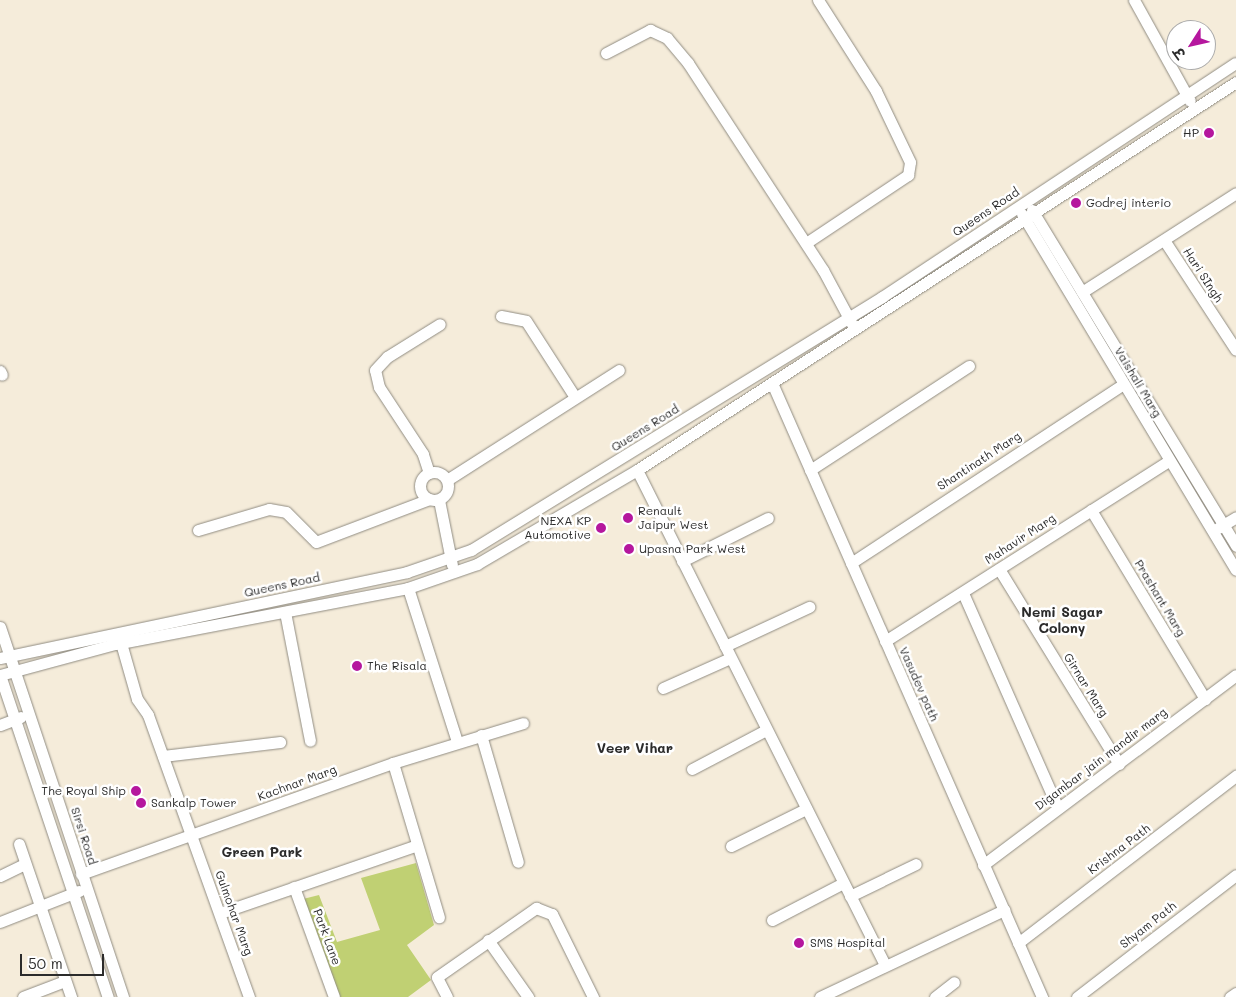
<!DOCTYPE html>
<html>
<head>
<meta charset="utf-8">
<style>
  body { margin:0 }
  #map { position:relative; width:1236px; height:997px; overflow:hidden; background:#f5ecda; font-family:Mali,"Playpen Sans Deva",sans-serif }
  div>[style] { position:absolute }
  .green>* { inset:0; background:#c0d073 }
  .roads { filter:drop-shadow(0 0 1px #908c82) drop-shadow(0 0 1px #908c82) }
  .minor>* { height:11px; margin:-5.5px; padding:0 5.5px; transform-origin:5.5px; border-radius:5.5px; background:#fff }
  .minor>.ring { margin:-5.5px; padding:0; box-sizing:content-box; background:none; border:11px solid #fff; border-radius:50% }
  .dots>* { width:14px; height:14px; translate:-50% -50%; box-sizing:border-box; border:2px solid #fff; border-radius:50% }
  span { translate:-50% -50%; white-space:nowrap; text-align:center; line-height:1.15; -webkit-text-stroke:5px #fff; paint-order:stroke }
  .poi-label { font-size:12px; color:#2b2b2b }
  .right { translate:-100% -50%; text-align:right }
  .left { translate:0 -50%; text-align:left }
  .street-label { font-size:12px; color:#2b2b2b }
  .neighbourhood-label { font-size:14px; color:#2b2b2b; font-weight:700 }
  .north { position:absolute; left:1166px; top:20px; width:50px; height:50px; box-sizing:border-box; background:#fff; border:1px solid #aaa; border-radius:50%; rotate:235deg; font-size:14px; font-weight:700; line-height:20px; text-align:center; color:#2b2b2b }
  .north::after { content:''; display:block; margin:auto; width:18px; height:22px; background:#b5179e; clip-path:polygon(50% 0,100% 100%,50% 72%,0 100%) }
  .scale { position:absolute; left:20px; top:954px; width:84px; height:22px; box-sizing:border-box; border:2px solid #2b2b2b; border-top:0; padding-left:6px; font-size:15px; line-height:18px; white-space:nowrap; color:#2b2b2b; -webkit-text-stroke:4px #fff; paint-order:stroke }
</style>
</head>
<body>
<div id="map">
  <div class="green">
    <i style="clip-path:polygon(416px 863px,434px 925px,407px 945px,431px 980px,408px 997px,337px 997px,303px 899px,319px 895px,337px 942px,380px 930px,361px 878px)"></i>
  </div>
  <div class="roads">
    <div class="minor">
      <i style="left:1134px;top:0;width:115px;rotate:61deg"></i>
      <i style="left:606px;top:53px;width:50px;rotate:-27.6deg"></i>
      <i style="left:650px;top:30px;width:19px;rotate:25deg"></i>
      <i style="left:667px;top:38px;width:33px;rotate:50deg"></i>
      <i style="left:688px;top:63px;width:247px;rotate:56.9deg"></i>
      <i style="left:823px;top:270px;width:61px;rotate:61.8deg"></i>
      <i style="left:1032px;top:210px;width:393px;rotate:58.7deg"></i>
      <i style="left:1022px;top:214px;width:415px;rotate:59deg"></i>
      <i style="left:1164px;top:240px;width:131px;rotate:56.8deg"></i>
      <i style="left:806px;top:243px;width:123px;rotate:-33.7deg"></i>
      <i style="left:908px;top:175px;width:13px;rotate:-81deg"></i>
      <i style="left:910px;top:162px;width:79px;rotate:-115.6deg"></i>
      <i style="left:876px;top:91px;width:108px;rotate:-122.5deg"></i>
      <i style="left:1082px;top:292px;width:183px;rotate:-32.7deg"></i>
      <i style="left:501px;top:316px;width:25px;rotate:11deg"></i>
      <i style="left:526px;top:321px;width:90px;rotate:57.2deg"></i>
      <i style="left:0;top:371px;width:4px;rotate:63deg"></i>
      <i style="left:772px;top:383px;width:671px;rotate:66.26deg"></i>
      <i style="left:637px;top:470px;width:554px;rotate:63.39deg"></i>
      <i style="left:810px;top:470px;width:190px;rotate:-33.2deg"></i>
      <i class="ring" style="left:420px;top:472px;width:17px;height:17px"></i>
      <i style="left:429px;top:473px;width:20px;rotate:-108deg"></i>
      <i style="left:423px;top:454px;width:80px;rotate:-123.3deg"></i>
      <i style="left:379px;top:387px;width:17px;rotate:-103deg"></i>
      <i style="left:375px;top:370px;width:18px;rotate:-47deg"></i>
      <i style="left:387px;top:357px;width:62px;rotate:-31.9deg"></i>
      <i style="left:447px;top:480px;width:204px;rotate:-32.6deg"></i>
      <i style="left:439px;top:500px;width:66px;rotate:78.7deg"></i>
      <i style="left:1091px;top:510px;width:221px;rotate:58.9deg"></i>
      <i style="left:1218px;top:528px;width:21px;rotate:-31deg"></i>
      <i style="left:198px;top:530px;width:74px;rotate:-16.5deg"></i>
      <i style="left:269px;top:509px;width:17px;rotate:10deg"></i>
      <i style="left:286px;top:512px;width:42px;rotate:45deg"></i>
      <i style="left:316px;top:542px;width:121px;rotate:-20.8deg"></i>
      <i style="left:682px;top:561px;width:96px;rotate:-26.6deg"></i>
      <i style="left:851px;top:563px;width:326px;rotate:-33.3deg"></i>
      <i style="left:999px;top:569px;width:229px;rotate:58.4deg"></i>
      <i style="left:408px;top:588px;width:162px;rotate:72.3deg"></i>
      <i style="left:963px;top:593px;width:235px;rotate:66.2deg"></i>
      <i style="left:285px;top:612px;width:131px;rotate:79deg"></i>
      <i style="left:0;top:627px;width:390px;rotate:71.6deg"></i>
      <i style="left:885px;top:641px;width:336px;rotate:-32.4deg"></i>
      <i style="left:121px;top:643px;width:58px;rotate:74.1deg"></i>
      <i style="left:137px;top:699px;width:19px;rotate:55deg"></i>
      <i style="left:148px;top:715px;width:300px;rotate:70.3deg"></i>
      <i style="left:725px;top:646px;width:93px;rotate:-24.9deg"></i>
      <i style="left:0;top:658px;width:416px;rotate:-11.9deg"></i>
      <i style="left:407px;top:572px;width:68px;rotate:-19deg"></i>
      <i style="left:471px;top:550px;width:483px;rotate:-31.6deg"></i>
      <i style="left:882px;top:297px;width:424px;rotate:-33.5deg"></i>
      <i style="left:0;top:675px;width:119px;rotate:-15.1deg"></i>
      <i style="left:115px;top:644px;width:298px;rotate:-10.8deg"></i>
      <i style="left:408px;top:588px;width:73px;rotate:-19.2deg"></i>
      <i style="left:477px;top:564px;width:186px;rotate:-30.4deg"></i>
      <i style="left:637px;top:470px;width:714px;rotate:-32.93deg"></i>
      <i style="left:0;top:675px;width:340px;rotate:71.5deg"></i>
      <i style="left:663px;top:688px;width:73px;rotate:-24.1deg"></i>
      <i style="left:0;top:725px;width:22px;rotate:-21deg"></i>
      <i style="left:481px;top:735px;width:132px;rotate:73.8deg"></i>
      <i style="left:163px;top:756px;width:118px;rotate:-6.8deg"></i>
      <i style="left:393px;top:763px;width:161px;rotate:73.4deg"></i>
      <i style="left:692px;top:769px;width:84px;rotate:-27.8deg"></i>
      <i style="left:19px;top:844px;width:162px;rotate:71.2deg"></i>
      <i style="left:731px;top:846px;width:84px;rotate:-26.3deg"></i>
      <i style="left:983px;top:865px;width:316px;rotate:-36.9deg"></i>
      <i style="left:81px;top:874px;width:331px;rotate:-19.6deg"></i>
      <i style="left:393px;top:763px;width:136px;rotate:-17.1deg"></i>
      <i style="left:0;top:876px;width:28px;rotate:-26deg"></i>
      <i style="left:294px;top:887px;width:117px;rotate:70deg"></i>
      <i style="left:850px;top:896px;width:73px;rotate:-25.9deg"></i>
      <i style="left:220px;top:913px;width:208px;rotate:-19deg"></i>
      <i style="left:772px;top:920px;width:80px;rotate:-27.5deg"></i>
      <i style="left:0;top:922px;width:85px;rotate:-21.4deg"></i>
      <i style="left:488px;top:940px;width:70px;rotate:54.9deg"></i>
      <i style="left:1018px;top:943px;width:275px;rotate:-37.5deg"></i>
      <i style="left:23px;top:997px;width:45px;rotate:-20.9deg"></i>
      <i style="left:447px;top:997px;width:22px;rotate:-117deg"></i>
      <i style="left:437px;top:977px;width:121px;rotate:-34.9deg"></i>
      <i style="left:536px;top:908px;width:17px;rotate:21deg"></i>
      <i style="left:552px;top:914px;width:93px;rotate:63.7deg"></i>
      <i style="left:820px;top:997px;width:204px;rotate:-25.3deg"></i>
      <i style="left:935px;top:997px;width:24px;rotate:-38deg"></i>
      <i style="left:1077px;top:997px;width:200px;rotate:-37.5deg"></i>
      <i style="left:1230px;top:997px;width:7px;rotate:-34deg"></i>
    </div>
  </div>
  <div class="dots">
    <i style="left:1209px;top:133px;background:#b5179e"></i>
    <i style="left:1076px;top:203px;background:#b5179e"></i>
    <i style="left:628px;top:518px;background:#b5179e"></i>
    <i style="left:601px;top:528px;background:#b5179e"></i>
    <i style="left:629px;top:549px;background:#b5179e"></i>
    <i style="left:357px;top:666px;background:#b5179e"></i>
    <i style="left:136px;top:791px;background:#b5179e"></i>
    <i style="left:141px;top:803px;background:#b5179e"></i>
    <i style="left:799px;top:943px;background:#b5179e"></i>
  </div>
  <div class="poi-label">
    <span class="right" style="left:1199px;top:133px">HP</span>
    <span class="left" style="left:1086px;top:203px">Godrej interio</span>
    <span class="left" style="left:638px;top:518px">Renault<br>Jaipur West</span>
    <span class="right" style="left:591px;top:528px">NEXA KP<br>Automotive</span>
    <span class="left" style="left:639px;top:549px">Upasna Park West</span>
    <span class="left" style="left:367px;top:666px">The Risala</span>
    <span class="right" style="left:126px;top:791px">The Royal Ship</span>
    <span class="left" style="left:151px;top:803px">Sankalp Tower</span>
    <span class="left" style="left:810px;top:943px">SMS Hospital</span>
  </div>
  <div class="street-label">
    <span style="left:986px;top:212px;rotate:-34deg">Queens Road</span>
    <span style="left:1203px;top:275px;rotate:57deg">Hari SIngh</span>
    <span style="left:1138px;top:382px;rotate:59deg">Vaishali Marg</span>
    <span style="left:645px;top:428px;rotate:-32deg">Queens Road</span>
    <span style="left:979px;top:461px;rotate:-33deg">Shantinath Marg</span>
    <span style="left:1020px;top:539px;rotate:-33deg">Mahavir Marg</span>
    <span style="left:282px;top:585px;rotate:-12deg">Queens Road</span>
    <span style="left:1160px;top:598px;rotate:59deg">Prashant Marg</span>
    <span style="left:919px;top:684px;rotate:66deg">Vasudev path</span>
    <span style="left:1086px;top:685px;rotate:58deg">Girnar Marg</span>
    <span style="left:1101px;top:759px;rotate:-37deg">Digambar jain mandir marg</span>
    <span style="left:297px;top:783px;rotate:-20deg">Kachnar Marg</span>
    <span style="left:84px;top:836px;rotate:72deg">Sirsi Road</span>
    <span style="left:1119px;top:849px;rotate:-37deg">Krishna Path</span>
    <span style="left:234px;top:913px;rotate:70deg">Gulmohar Marg</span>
    <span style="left:1148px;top:925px;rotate:-38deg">Shyam Path</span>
    <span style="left:327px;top:937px;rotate:70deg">Park Lane</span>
  </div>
  <div class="neighbourhood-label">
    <span style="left:1062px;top:620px">Nemi Sagar<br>Colony</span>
    <span style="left:635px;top:748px">Veer Vihar</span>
    <span style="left:262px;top:852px">Green Park</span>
  </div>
  <div class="north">उ</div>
  <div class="scale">50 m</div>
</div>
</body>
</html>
